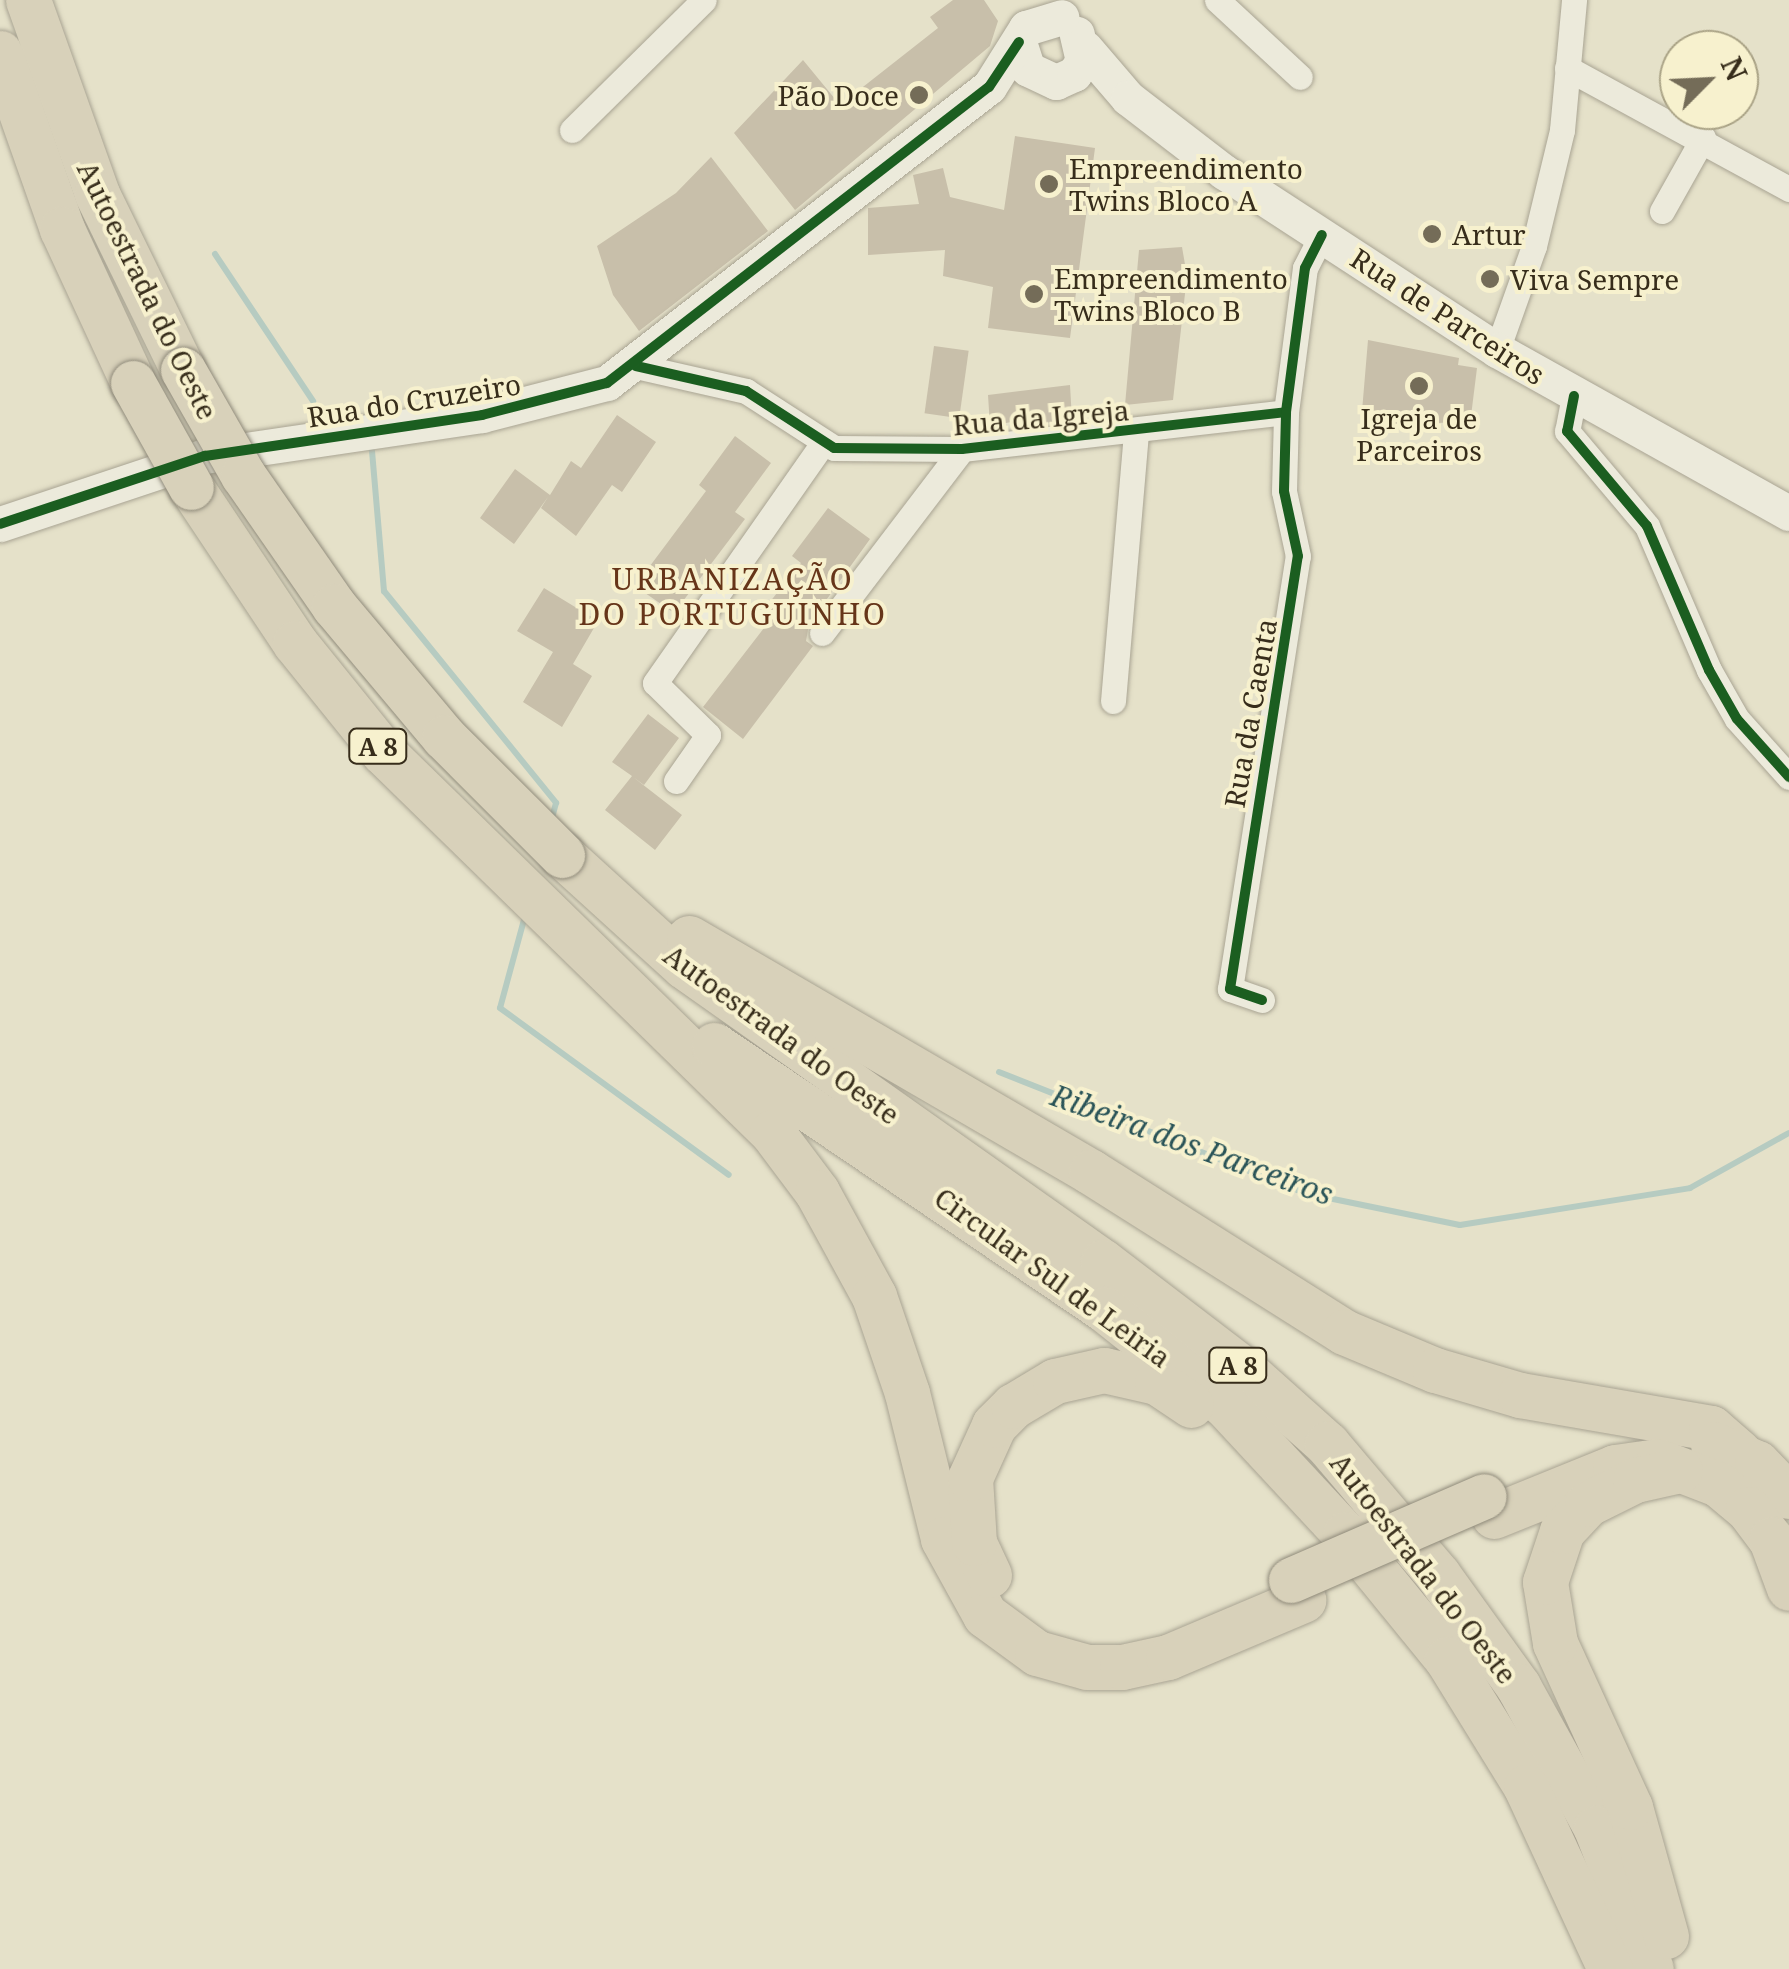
<!DOCTYPE html>
<html>
<head>
<meta charset="utf-8">
<style>
  body { margin:0 }
  #map { position:relative; width:1789px; height:1969px; overflow:hidden; background:#e5e1c9; font-family:"Noto Serif",serif }
  div>[style] { position:absolute }
  .stream>* { height:6px; margin:-3px; padding:0 3px; transform-origin:3px; border-radius:3px; background:#b6cbc1 }
  .building>* { inset:0; background:#c8bfaa; transform-origin:0 0 }
  .roads { filter:drop-shadow(0 0 2px #a9a493) drop-shadow(0 0 2px #a9a493) }
  .street>* { height:25px; margin:-12.5px; padding:0 12.5px; transform-origin:12.5px; border-radius:12.5px; background:#eceadb }
  .secondary>* { height:35px; margin:-17.5px; padding:0 17.5px; transform-origin:17.5px; border-radius:17.5px; background:#eceadb }
  .highway>* { height:45px; margin:-22.5px; padding:0 22.5px; transform-origin:22.5px; border-radius:22.5px; background:#d8d1ba }
  .bridges { filter:drop-shadow(0 0 2px #8f8a7a) drop-shadow(0 0 2px #8f8a7a) }
  .highway-bridge>* { height:45px; margin:-22.5px; padding:0 22.5px; transform-origin:22.5px; border-radius:22.5px; background:#d8d1ba }
  .cycleway>* { height:10px; margin:-5px; padding:0 5px; transform-origin:5px; border-radius:5px; background:#1b5e20 }
  .dots>* { width:28px; height:28px; translate:-50% -50%; box-sizing:border-box; border:5px solid #f7f1ce; border-radius:50% }
  span { translate:-50% -50%; white-space:nowrap; text-align:center; line-height:1.15; -webkit-text-stroke:8px #f7f1ce; paint-order:stroke }
  .shield-label span { padding:2px 8px; background:#f7f1ce; border:2px solid; border-radius:8px; -webkit-text-stroke-width:0 }
  .shield-label { font-size:25px; color:#372d1b; font-weight:700 }
  .poi-label { font-size:28px; color:#372d1b }
  .right { translate:-100% -50%; text-align:right }
  .left { translate:0 -50%; text-align:left }
  .street-label { font-size:28px; color:#372d1b }
  .neighbourhood-label { font-size:30px; color:#663519; letter-spacing:2.5px }
  .water-label { font-size:30px; color:#2a5458; font-style:italic }
  .north { position:absolute; left:1659px; top:30px; width:100px; height:100px; box-sizing:border-box; background:#f7f1ce; border:2px solid #aaa386; border-radius:50%; rotate:66deg; font-size:28px; font-weight:700; line-height:40px; text-align:center; color:#372d1b }
  .north::after { content:''; display:block; margin:auto; width:35px; height:45px; background:#746c58; clip-path:polygon(50% 0,100% 100%,50% 72%,0 100%) }
</style>
</head>
<body>
<div id="map">
  <div class="stream">
    <i style="left:215px;top:254px;width:177px;rotate:56.3deg"></i>
    <i style="left:372px;top:451px;width:141px;rotate:85.1deg"></i>
    <i style="left:384px;top:591px;width:273px;rotate:50.9deg"></i>
    <i style="left:556px;top:803px;width:20px;rotate:105deg"></i>
    <i style="left:525px;top:916px;width:95px;rotate:105.2deg"></i>
    <i style="left:500px;top:1008px;width:283px;rotate:36.1deg"></i>
    <i style="left:999px;top:1072px;width:328px;rotate:21.6deg"></i>
    <i style="left:1304px;top:1193px;width:159px;rotate:11.6deg"></i>
    <i style="left:1460px;top:1225px;width:233px;rotate:-9.1deg"></i>
    <i style="left:1690px;top:1188px;width:113px;rotate:-29.1deg"></i>
  </div>
  <div class="building">
    <i style="clip-path:polygon(953px 0,984px 0,998px 21px,990px 46px,795px 210px,734px 133px,803px 60px,840px 105px,938px 28px,930px 17px)"></i>
    <i style="clip-path:polygon(1015px 136px,1095px 148px,1070px 338px,988px 328px,993px 287px,943px 276px,945px 250px,868px 255px,868px 208px,919px 204px,913px 175px,943px 168px,950px 197px,1004px 210px)"></i>
    <i style="clip-path:polygon(711px 157px,768px 231px,639px 331px,613px 295px,597px 246px,676px 193px)"></i>
    <i style="clip-path:polygon(1182px 247px,1187px 276px,1173px 400px,1125px 405px,1139px 250px)"></i>
    <i style="clip-path:polygon(1368px 340px,1459px 358px,1458px 365px,1477px 368px,1471px 416px,1454px 414px,1453px 422px,1423px 424px,1422px 432px,1361px 423px)"></i>
    <i style="left:934px;top:346px;width:35px;height:68px;rotate:8deg"></i>
    <i style="clip-path:polygon(1070px 385px,1072px 420px,1044px 423px,1043px 416px,990px 426px,988px 395px)"></i>
    <i style="clip-path:polygon(617px 415px,656px 442px,622px 492px,612px 485px,576px 536px,541px 508px,548px 497px,514px 544px,480px 518px,515px 469px,550px 495px,571px 461px,581px 468px)"></i>
    <i style="clip-path:polygon(735px 436px,771px 463px,735px 512px,745px 519px,674px 613px,635px 586px,706px 491px,699px 485px)"></i>
    <i style="clip-path:polygon(828px 508px,870px 539px,809px 624px,806px 641px,813px 646px,743px 739px,703px 707px,774px 615px,765px 608px,801px 563px,792px 556px)"></i>
    <i style="clip-path:polygon(544px 588px,598px 621px,573px 664px,592px 676px,562px 727px,523px 702px,553px 652px,517px 631px)"></i>
    <i style="clip-path:polygon(648px 714px,679px 738px,644px 785px,633px 777px,682px 815px,655px 850px,605px 810px,632px 776px,612px 762px)"></i>
  </div>
  <div class="roads">
    <div class="street">
      <i style="left:1217px;top:0;width:113px;rotate:42.9deg"></i>
      <i style="left:1567px;top:68px;width:253px;rotate:28.6deg"></i>
      <i style="left:572px;top:130px;width:185px;rotate:-44.6deg"></i>
      <i style="left:1662px;top:211px;width:84px;rotate:-60.7deg"></i>
      <i style="left:1497px;top:350px;width:110px;rotate:-70.4deg"></i>
      <i style="left:1534px;top:246px;width:119px;rotate:-76.4deg"></i>
      <i style="left:1562px;top:130px;width:131px;rotate:-84.7deg"></i>
      <i style="left:636px;top:366px;width:113px;rotate:12.8deg"></i>
      <i style="left:746px;top:391px;width:105px;rotate:32.9deg"></i>
      <i style="left:834px;top:448px;width:128px;rotate:0.4deg"></i>
      <i style="left:962px;top:449px;width:326px;rotate:-6.5deg"></i>
      <i style="left:1286px;top:412px;width:145px;rotate:-82.5deg"></i>
      <i style="left:1305px;top:268px;width:37px;rotate:-63deg"></i>
      <i style="left:1574px;top:396px;width:36px;rotate:101deg"></i>
      <i style="left:1567px;top:431px;width:124px;rotate:49.9deg"></i>
      <i style="left:1647px;top:526px;width:157px;rotate:66.7deg"></i>
      <i style="left:1709px;top:670px;width:56px;rotate:60.3deg"></i>
      <i style="left:1737px;top:719px;width:78px;rotate:48.1deg"></i>
      <i style="left:822px;top:633px;width:231px;rotate:-52.7deg"></i>
      <i style="left:1113px;top:701px;width:271px;rotate:-85.1deg"></i>
      <i style="left:676px;top:781px;width:56px;rotate:-55.2deg"></i>
      <i style="left:708px;top:735px;width:74px;rotate:-135.5deg"></i>
      <i style="left:655px;top:683px;width:294px;rotate:-55deg"></i>
      <i style="left:1262px;top:1000px;width:34px;rotate:-161deg"></i>
      <i style="left:1230px;top:989px;width:438px;rotate:-81.1deg"></i>
      <i style="left:1298px;top:556px;width:66px;rotate:-102.2deg"></i>
      <i style="left:1284px;top:491px;width:79px;rotate:-88.5deg"></i>
    </div>
    <div class="secondary">
      <i style="left:1019px;top:42px;width:28px;rotate:72deg"></i>
      <i style="left:1028px;top:69px;width:31px;rotate:25deg"></i>
      <i style="left:1056px;top:82px;width:20px;rotate:-24deg"></i>
      <i style="left:1074px;top:74px;width:16px;rotate:-55deg"></i>
      <i style="left:1083px;top:61px;width:28px;rotate:-103deg"></i>
      <i style="left:1085px;top:48px;width:66px;rotate:49.3deg"></i>
      <i style="left:1128px;top:98px;width:121px;rotate:37.6deg"></i>
      <i style="left:1224px;top:172px;width:326px;rotate:33.1deg"></i>
      <i style="left:1497px;top:350px;width:334px;rotate:29.2deg"></i>
      <i style="left:0;top:524px;width:216px;rotate:-18.4deg"></i>
      <i style="left:205px;top:456px;width:280px;rotate:-8.4deg"></i>
      <i style="left:482px;top:415px;width:129px;rotate:-14.4deg"></i>
      <i style="left:607px;top:383px;width:483px;rotate:-37.8deg"></i>
      <i style="left:989px;top:87px;width:70px;rotate:-57.9deg"></i>
      <i style="left:1026px;top:28px;width:37px;rotate:-17deg"></i>
    </div>
    <div class="highway">
      <i style="left:28px;top:0;width:206px;rotate:70.4deg"></i>
      <i style="left:97px;top:194px;width:196px;rotate:64deg"></i>
      <i style="left:0;top:53px;width:187px;rotate:70.6deg"></i>
      <i style="left:62px;top:229px;width:170px;rotate:65.2deg"></i>
      <i style="left:191px;top:487px;width:187px;rotate:56.3deg"></i>
      <i style="left:295px;top:643px;width:140px;rotate:51.1deg"></i>
      <i style="left:383px;top:752px;width:544px;rotate:44.33deg"></i>
      <i style="left:772px;top:1132px;width:75px;rotate:53.1deg"></i>
      <i style="left:817px;top:1192px;width:119px;rotate:61.3deg"></i>
      <i style="left:874px;top:1296px;width:102px;rotate:71.2deg"></i>
      <i style="left:907px;top:1393px;width:150px;rotate:76.1deg"></i>
      <i style="left:943px;top:1539px;width:87px;rotate:61.1deg"></i>
      <i style="left:985px;top:1615px;width:64px;rotate:36.2deg"></i>
      <i style="left:1037px;top:1653px;width:52px;rotate:15.6deg"></i>
      <i style="left:1087px;top:1667px;width:35px"></i>
      <i style="left:1122px;top:1667px;width:47px;rotate:-12.3deg"></i>
      <i style="left:1168px;top:1657px;width:147px;rotate:-22.9deg"></i>
      <i style="left:562px;top:855px;width:165px;rotate:42.3deg"></i>
      <i style="left:684px;top:966px;width:513px;rotate:35.24deg"></i>
      <i style="left:1103px;top:1262px;width:176px;rotate:37.4deg"></i>
      <i style="left:1243px;top:1369px;width:113px;rotate:41.8deg"></i>
      <i style="left:1327px;top:1444px;width:172px;rotate:49.7deg"></i>
      <i style="left:1438px;top:1575px;width:137px;rotate:54.2deg"></i>
      <i style="left:1518px;top:1686px;width:162px;rotate:61.2deg"></i>
      <i style="left:1596px;top:1828px;width:151px;rotate:68.7deg"></i>
      <i style="left:689px;top:938px;width:465px;rotate:30.2deg"></i>
      <i style="left:1091px;top:1172px;width:299px;rotate:32.3deg"></i>
      <i style="left:1344px;top:1332px;width:99px;rotate:22.7deg"></i>
      <i style="left:1435px;top:1370px;width:89px;rotate:16.4deg"></i>
      <i style="left:1520px;top:1395px;width:194px;rotate:9.8deg"></i>
      <i style="left:1711px;top:1428px;width:37px;rotate:41deg"></i>
      <i style="left:714px;top:1045px;width:471px;rotate:34.1deg"></i>
      <i style="left:1104px;top:1309px;width:153px;rotate:38.4deg"></i>
      <i style="left:1224px;top:1404px;width:178px;rotate:47.1deg"></i>
      <i style="left:1345px;top:1534px;width:161px;rotate:50.8deg"></i>
      <i style="left:1447px;top:1659px;width:150px;rotate:58.3deg"></i>
      <i style="left:1526px;top:1787px;width:200px;rotate:65.2deg"></i>
      <i style="left:1713px;top:1444px;width:48px;rotate:23.4deg"></i>
      <i style="left:1757px;top:1463px;width:46px;rotate:45.9deg"></i>
      <i style="left:1494px;top:1516px;width:131px;rotate:-22deg"></i>
      <i style="left:1615px;top:1467px;width:43px;rotate:-7.9deg"></i>
      <i style="left:1658px;top:1461px;width:64px;rotate:21deg"></i>
      <i style="left:1718px;top:1484px;width:39px;rotate:40deg"></i>
      <i style="left:1748px;top:1509px;width:38px;rotate:53deg"></i>
      <i style="left:1771px;top:1539px;width:52px;rotate:69.8deg"></i>
      <i style="left:989px;top:1575px;width:35px;rotate:-115deg"></i>
      <i style="left:974px;top:1543px;width:65px;rotate:-93.5deg"></i>
      <i style="left:970px;top:1478px;width:58px;rotate:-65.6deg"></i>
      <i style="left:994px;top:1425px;width:27px;rotate:-45deg"></i>
      <i style="left:1013px;top:1406px;width:49px;rotate:-30.8deg"></i>
      <i style="left:1055px;top:1381px;width:50px;rotate:-12.7deg"></i>
      <i style="left:1104px;top:1370px;width:54px;rotate:12.8deg"></i>
      <i style="left:1157px;top:1382px;width:41px;rotate:34.1deg"></i>
      <i style="left:1666px;top:1936px;width:134px;rotate:-105.6deg"></i>
      <i style="left:1630px;top:1807px;width:180px;rotate:-114.6deg"></i>
      <i style="left:1555px;top:1643px;width:62px;rotate:-99.3deg"></i>
      <i style="left:1545px;top:1582px;width:54px;rotate:-71.6deg"></i>
      <i style="left:1562px;top:1531px;width:37px;rotate:-47deg"></i>
      <i style="left:1587px;top:1504px;width:54px;rotate:-26.6deg"></i>
      <i style="left:1635px;top:1480px;width:46px;rotate:-12.5deg"></i>
    </div>
  </div>
  <div class="bridges">
    <div class="highway-bridge">
      <i style="left:183px;top:370px;width:121px;rotate:60.3deg"></i>
      <i style="left:243px;top:475px;width:160px;rotate:55.2deg"></i>
      <i style="left:334px;top:606px;width:171px;rotate:50deg"></i>
      <i style="left:444px;top:737px;width:167px;rotate:45deg"></i>
      <i style="left:133px;top:383px;width:119px;rotate:60.9deg"></i>
      <i style="left:1291px;top:1580px;width:210px;rotate:-23.5deg"></i>
    </div>
  </div>
  <div class="cycleway">
    <i style="left:636px;top:366px;width:113px;rotate:12.8deg"></i>
    <i style="left:746px;top:391px;width:105px;rotate:32.9deg"></i>
    <i style="left:834px;top:448px;width:128px;rotate:0.4deg"></i>
    <i style="left:962px;top:449px;width:326px;rotate:-6.5deg"></i>
    <i style="left:1286px;top:412px;width:145px;rotate:-82.5deg"></i>
    <i style="left:1305px;top:268px;width:37px;rotate:-63deg"></i>
    <i style="left:1574px;top:396px;width:36px;rotate:101deg"></i>
    <i style="left:1567px;top:431px;width:124px;rotate:49.9deg"></i>
    <i style="left:1647px;top:526px;width:157px;rotate:66.7deg"></i>
    <i style="left:1709px;top:670px;width:56px;rotate:60.3deg"></i>
    <i style="left:1737px;top:719px;width:78px;rotate:48.1deg"></i>
    <i style="left:0;top:524px;width:216px;rotate:-18.4deg"></i>
    <i style="left:205px;top:456px;width:280px;rotate:-8.4deg"></i>
    <i style="left:482px;top:415px;width:129px;rotate:-14.4deg"></i>
    <i style="left:607px;top:383px;width:483px;rotate:-37.8deg"></i>
    <i style="left:989px;top:87px;width:54px;rotate:-56.3deg"></i>
    <i style="left:1262px;top:1000px;width:34px;rotate:-161deg"></i>
    <i style="left:1230px;top:989px;width:438px;rotate:-81.1deg"></i>
    <i style="left:1298px;top:556px;width:66px;rotate:-102.2deg"></i>
    <i style="left:1284px;top:491px;width:79px;rotate:-88.5deg"></i>
  </div>
  <div class="dots">
    <i style="left:919px;top:95px;background:#746c58"></i>
    <i style="left:1049px;top:184px;background:#746c58"></i>
    <i style="left:1432px;top:234px;background:#746c58"></i>
    <i style="left:1490px;top:279px;background:#746c58"></i>
    <i style="left:1034px;top:294px;background:#746c58"></i>
    <i style="left:1419px;top:386px;background:#746c58"></i>
  </div>
  <div class="shield-label">
    <span style="left:378px;top:746px">A 8</span>
    <span style="left:1238px;top:1365px">A 8</span>
  </div>
  <div class="poi-label">
    <span class="right" style="left:899px;top:95px">Pão Doce</span>
    <span class="left" style="left:1069px;top:184px">Empreendimento<br>Twins Bloco A</span>
    <span class="left" style="left:1452px;top:234px">Artur</span>
    <span class="left" style="left:1054px;top:294px">Empreendimento<br>Twins Bloco B</span>
    <span class="left" style="left:1510px;top:279px">Viva Sempre</span>
    <span style="left:1419px;top:434px">Igreja de<br>Parceiros</span>
  </div>
  <div class="street-label">
    <span style="left:148px;top:290px;rotate:64deg">Autoestrada do Oeste</span>
    <span style="left:1448px;top:316px;rotate:33deg">Rua de Parceiros</span>
    <span style="left:414px;top:400px;rotate:-9deg">Rua do Cruzeiro</span>
    <span style="left:1041px;top:417px;rotate:-5deg">Rua da Igreja</span>
    <span style="left:1250px;top:713px;rotate:-80deg">Rua da Caenta</span>
    <span style="left:782px;top:1034px;rotate:36deg">Autoestrada do Oeste</span>
    <span style="left:1053px;top:1277px;rotate:36deg">Circular Sul de Leiria</span>
    <span style="left:1424px;top:1568px;rotate:52deg">Autoestrada do Oeste</span>
  </div>
  <div class="neighbourhood-label">
    <span style="left:733px;top:596px">URBANIZAÇÃO<br>DO PORTUGUINHO</span>
  </div>
  <div class="water-label">
    <span style="left:1192px;top:1145px;rotate:20deg">Ribeira dos Parceiros</span>
  </div>
  <div class="north">N</div>
</div>
</body>
</html>
